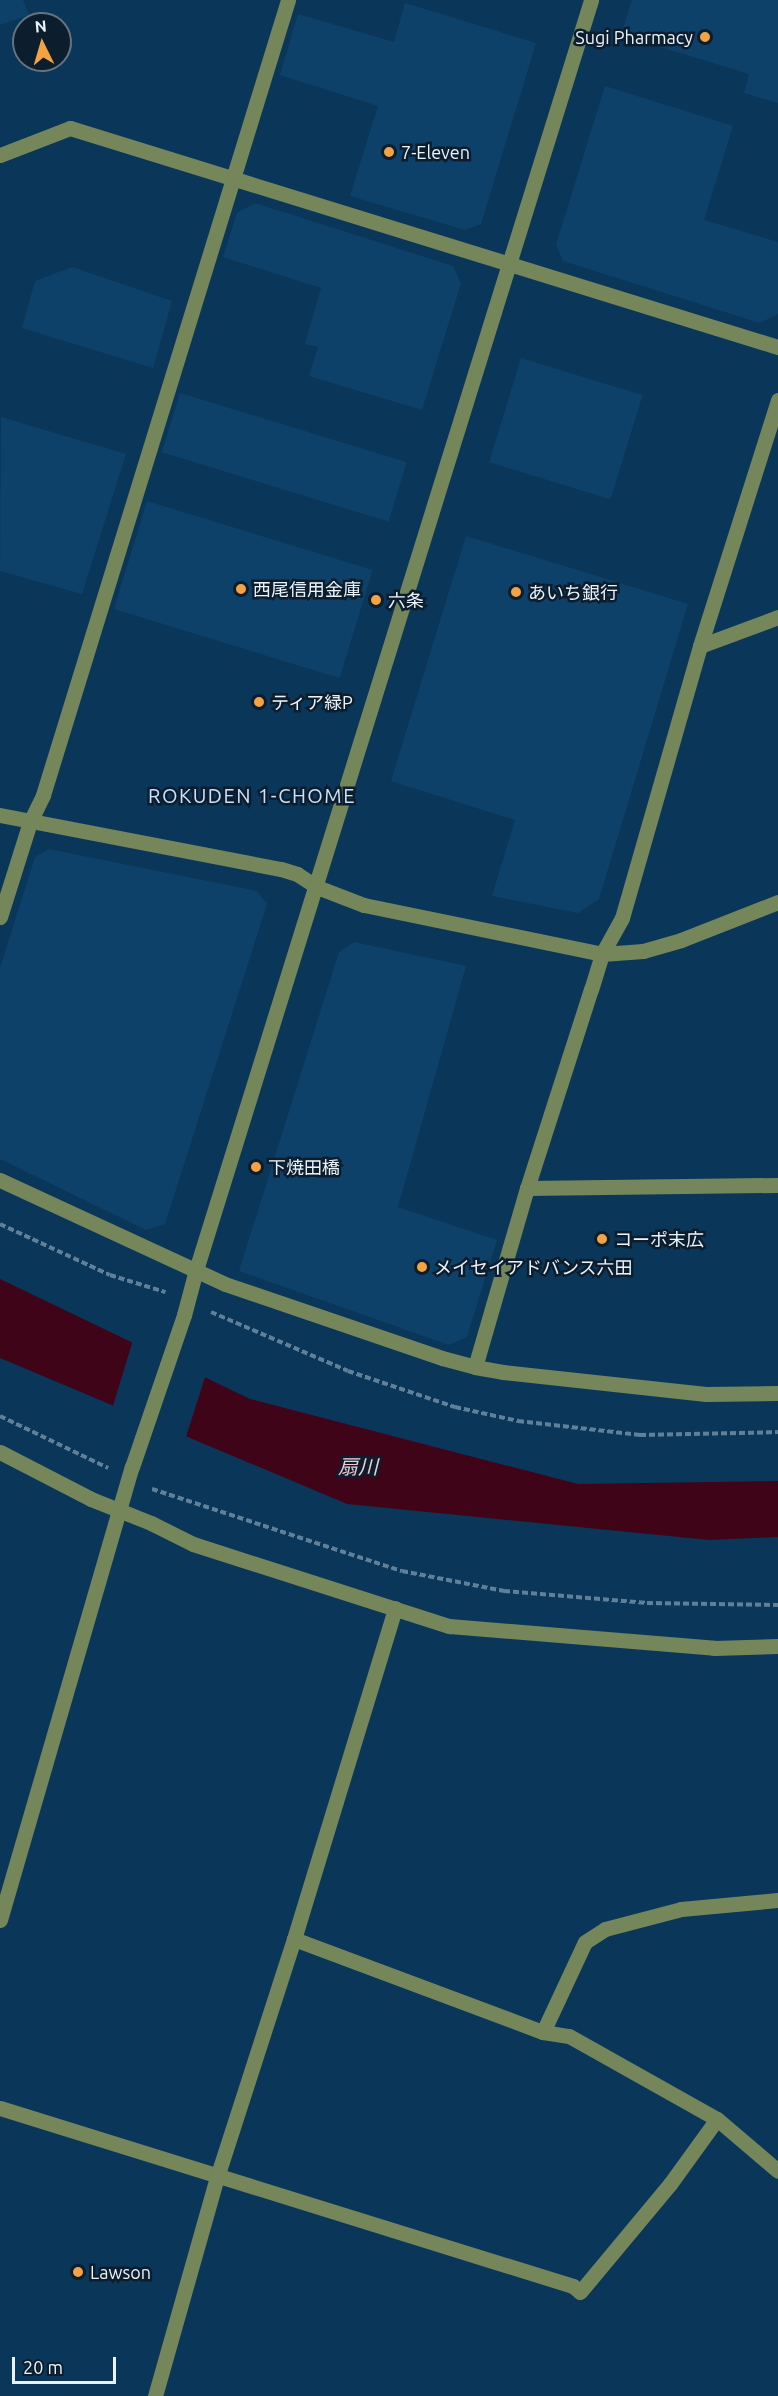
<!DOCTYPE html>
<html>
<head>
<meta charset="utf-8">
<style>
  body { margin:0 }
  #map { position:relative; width:778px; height:2396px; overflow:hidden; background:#0a3759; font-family:Ubuntu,"Noto Sans JP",sans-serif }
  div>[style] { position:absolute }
  .built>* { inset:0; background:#0d4169; transform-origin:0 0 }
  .water>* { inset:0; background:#3f0418 }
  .pier>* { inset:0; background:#0a3759 }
  .path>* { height:4px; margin-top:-2px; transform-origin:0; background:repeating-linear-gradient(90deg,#607f98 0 6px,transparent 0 9px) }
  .minor>* { height:15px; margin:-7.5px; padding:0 7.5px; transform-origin:7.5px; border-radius:7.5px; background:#74865a }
  .dots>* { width:16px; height:16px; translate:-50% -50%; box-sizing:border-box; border:3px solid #0c1d2d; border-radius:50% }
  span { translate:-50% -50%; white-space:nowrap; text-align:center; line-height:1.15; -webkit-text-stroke:5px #0c1d2d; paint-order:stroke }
  .poi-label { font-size:18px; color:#eaf3fc }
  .right { translate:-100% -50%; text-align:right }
  .left { translate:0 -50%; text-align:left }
  .neighbourhood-label { font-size:20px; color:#c7e2fc; letter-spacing:1.5px }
  .water-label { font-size:20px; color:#f6ccd3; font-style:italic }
  .north { position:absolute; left:12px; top:12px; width:60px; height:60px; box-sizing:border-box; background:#0c1d2d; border:2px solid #657380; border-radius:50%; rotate:355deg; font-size:16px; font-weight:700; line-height:24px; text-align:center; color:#eaf3fc }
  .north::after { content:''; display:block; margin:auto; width:21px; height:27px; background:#f4a344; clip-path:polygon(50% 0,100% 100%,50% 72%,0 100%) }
  .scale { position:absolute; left:12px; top:2357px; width:104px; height:27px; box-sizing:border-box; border:3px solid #eaf3fc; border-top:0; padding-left:8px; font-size:18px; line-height:21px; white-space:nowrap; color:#eaf3fc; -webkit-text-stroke:4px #0c1d2d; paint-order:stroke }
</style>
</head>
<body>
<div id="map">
  <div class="built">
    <i style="clip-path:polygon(0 0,23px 0,29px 15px,0 25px)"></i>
    <i style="clip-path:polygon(632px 0,778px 0,778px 103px,744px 93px,749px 74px,621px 35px)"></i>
    <i style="clip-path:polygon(405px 3px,536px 43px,481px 224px,465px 230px,350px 196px,378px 106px,280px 75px,298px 14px,394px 42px)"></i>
    <i style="clip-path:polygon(605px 86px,733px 126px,704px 220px,778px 242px,778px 314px,760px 323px,563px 261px,556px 245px)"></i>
    <i style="clip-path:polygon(255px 203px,453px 266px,461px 283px,422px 410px,309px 376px,318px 347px,305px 344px,321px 288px,223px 257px,237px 213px)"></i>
    <i style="clip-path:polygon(72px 267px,172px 301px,153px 368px,22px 328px,35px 281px)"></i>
    <i style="left:521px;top:358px;width:127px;height:109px;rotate:17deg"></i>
    <i style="left:180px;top:393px;width:237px;height:62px;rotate:17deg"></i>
    <i style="clip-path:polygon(1px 417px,126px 454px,82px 594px,0 571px)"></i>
    <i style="left:147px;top:501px;width:236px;height:113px;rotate:17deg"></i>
    <i style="clip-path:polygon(466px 536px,688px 604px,599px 899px,578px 913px,492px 896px,515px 820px,391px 781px)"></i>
    <i style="clip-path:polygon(49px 849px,257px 891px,267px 904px,165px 1224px,146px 1230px,0 1159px,0 968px,35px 857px)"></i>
    <i style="clip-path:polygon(354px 942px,466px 966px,398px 1207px,497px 1240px,467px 1337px,449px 1345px,239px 1271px,339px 952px)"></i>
  </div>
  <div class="water">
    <i style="clip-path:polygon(0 1279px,250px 1399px,578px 1484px,778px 1481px,778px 1537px,709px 1540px,347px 1504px,0 1358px)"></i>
  </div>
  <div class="pier">
    <i style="clip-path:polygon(133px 1340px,206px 1374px,185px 1440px,112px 1409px)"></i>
  </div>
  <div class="path">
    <i style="left:0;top:1224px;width:121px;rotate:24.9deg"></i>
    <i style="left:110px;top:1275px;width:58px;rotate:17.2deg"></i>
    <i style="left:211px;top:1312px;width:149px;rotate:23.3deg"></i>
    <i style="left:348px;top:1371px;width:113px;rotate:18.6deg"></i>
    <i style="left:455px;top:1407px;width:65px;rotate:12.5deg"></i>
    <i style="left:518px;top:1421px;width:123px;rotate:6.5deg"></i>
    <i style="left:640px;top:1435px;width:138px;rotate:-1.2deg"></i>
    <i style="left:0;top:1416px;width:120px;rotate:25.7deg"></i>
    <i style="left:152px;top:1489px;width:263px;rotate:18.2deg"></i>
    <i style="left:402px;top:1571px;width:104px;rotate:11.1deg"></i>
    <i style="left:504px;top:1591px;width:144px;rotate:4.8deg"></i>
    <i style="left:647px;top:1603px;width:131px;rotate:0.9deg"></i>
  </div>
  <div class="minor">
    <i style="left:0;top:155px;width:75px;rotate:-21.1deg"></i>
    <i style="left:70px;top:128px;width:741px;rotate:17.19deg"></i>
    <i style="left:778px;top:400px;width:258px;rotate:107.6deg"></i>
    <i style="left:700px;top:646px;width:283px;rotate:106deg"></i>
    <i style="left:622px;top:918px;width:41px;rotate:119.1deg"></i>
    <i style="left:602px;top:954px;width:37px;rotate:107deg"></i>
    <i style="left:591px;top:989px;width:209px;rotate:107.8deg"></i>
    <i style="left:527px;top:1188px;width:186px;rotate:106.2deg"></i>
    <i style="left:475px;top:1367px;width:28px;rotate:10deg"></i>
    <i style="left:503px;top:1372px;width:204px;rotate:6.2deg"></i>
    <i style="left:706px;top:1394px;width:72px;rotate:-0.8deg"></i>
    <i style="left:700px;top:646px;width:83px;rotate:-20.4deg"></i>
    <i style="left:0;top:815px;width:286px;rotate:10.9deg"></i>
    <i style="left:281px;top:869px;width:17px;rotate:17deg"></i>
    <i style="left:297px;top:874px;width:24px;rotate:33deg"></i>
    <i style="left:317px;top:887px;width:50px;rotate:21deg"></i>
    <i style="left:364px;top:905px;width:243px;rotate:11.6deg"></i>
    <i style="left:602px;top:954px;width:41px;rotate:-4.2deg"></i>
    <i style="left:643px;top:951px;width:40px;rotate:-16deg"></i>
    <i style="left:681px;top:940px;width:104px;rotate:-21.4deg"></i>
    <i style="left:0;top:917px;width:100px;rotate:-72.5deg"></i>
    <i style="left:30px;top:822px;width:30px;rotate:-64deg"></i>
    <i style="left:43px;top:795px;width:832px;rotate:-72.87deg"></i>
    <i style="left:0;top:1180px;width:248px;rotate:24.8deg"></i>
    <i style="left:225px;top:1284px;width:229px;rotate:18.8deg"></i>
    <i style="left:442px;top:1358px;width:34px;rotate:15deg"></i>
    <i style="left:527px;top:1188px;width:251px;rotate:-0.7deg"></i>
    <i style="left:0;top:1452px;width:102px;rotate:27.3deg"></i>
    <i style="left:91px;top:1499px;width:65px;rotate:21.8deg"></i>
    <i style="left:151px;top:1523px;width:47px;rotate:26.6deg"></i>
    <i style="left:193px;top:1544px;width:269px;rotate:17.8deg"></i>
    <i style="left:449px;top:1626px;width:266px;rotate:4.7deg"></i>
    <i style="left:714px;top:1648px;width:64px;rotate:-1.8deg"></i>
    <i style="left:0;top:1920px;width:472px;rotate:-73.8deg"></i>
    <i style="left:132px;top:1467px;width:161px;rotate:-71.1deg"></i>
    <i style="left:184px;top:1315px;width:47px;rotate:-75.1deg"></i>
    <i style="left:196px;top:1270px;width:1330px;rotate:-72.72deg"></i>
    <i style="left:294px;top:1939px;width:266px;rotate:20.5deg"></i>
    <i style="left:543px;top:2032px;width:26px;rotate:9deg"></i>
    <i style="left:569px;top:2036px;width:170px;rotate:29.3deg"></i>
    <i style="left:717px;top:2119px;width:80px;rotate:40.4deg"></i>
    <i style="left:543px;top:2032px;width:99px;rotate:-65deg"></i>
    <i style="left:585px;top:1942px;width:24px;rotate:-33deg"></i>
    <i style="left:605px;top:1929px;width:79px;rotate:-14.7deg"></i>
    <i style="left:681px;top:1909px;width:97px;rotate:-5.3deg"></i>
    <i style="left:0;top:2108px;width:600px;rotate:17.26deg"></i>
    <i style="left:573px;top:2286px;width:9px;rotate:41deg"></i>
    <i style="left:580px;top:2292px;width:141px;rotate:-50.2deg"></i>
    <i style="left:670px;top:2184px;width:80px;rotate:-54.1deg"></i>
    <i style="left:155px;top:2396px;width:231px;rotate:-74.2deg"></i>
    <i style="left:218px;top:2174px;width:247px;rotate:-72.1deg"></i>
    <i style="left:294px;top:1939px;width:346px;rotate:-73deg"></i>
  </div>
  <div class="dots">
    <i style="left:705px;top:37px;background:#f4a344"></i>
    <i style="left:389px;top:152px;background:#f4a344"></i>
    <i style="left:241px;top:589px;background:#f4a344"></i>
    <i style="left:516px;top:592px;background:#f4a344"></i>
    <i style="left:376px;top:600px;background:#f4a344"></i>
    <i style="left:259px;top:702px;background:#f4a344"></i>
    <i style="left:256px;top:1167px;background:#f4a344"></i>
    <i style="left:602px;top:1239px;background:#f4a344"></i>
    <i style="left:422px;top:1267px;background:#f4a344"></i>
    <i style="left:78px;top:2272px;background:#f4a344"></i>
  </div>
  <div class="poi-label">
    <span class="right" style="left:693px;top:37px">Sugi Pharmacy</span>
    <span class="left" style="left:401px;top:152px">7-Eleven</span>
    <span class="left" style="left:253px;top:589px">西尾信用金庫</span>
    <span class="left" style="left:528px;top:592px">あいち銀行</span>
    <span class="left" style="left:388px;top:600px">六条</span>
    <span class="left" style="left:271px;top:702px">ティア緑P</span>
    <span class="left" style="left:268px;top:1167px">下焼田橋</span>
    <span class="left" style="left:614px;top:1239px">コーポ末広</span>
    <span class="left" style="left:434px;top:1267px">メイセイアドバンス六田</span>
    <span class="left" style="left:90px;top:2272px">Lawson</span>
  </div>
  <div class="neighbourhood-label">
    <span style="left:252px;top:795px">ROKUDEN 1-CHOME</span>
  </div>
  <div class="water-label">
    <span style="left:358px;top:1466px">扇川</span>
  </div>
  <div class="north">N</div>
  <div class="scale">20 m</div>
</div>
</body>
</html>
